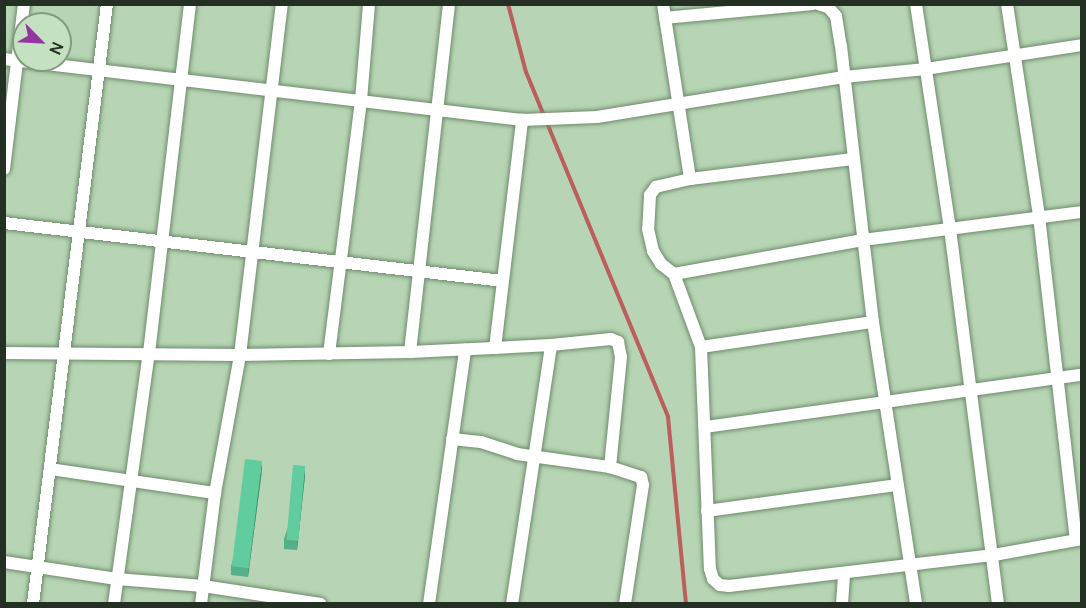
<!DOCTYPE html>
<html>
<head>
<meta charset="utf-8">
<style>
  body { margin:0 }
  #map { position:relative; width:1086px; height:608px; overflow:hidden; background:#b7d5b4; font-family:Manrope,sans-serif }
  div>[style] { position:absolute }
  .stream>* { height:4px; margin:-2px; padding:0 2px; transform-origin:2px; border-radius:2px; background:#bc5e5b }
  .roads { filter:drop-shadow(0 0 2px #6e8b6c) drop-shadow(0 0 2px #6e8b6c) }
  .minor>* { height:12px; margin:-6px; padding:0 6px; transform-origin:6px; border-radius:6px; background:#fff }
  .wall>* { inset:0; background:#53b089 }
  .shaded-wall>* { inset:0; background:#44906f }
  .building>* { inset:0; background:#61cd9f; transform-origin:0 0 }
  span { translate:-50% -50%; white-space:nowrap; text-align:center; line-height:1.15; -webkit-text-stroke:5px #c4e2c1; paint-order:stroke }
  .frame { position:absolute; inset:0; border:6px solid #243023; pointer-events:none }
  .north { position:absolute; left:12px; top:12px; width:60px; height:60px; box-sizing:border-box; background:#c4e2c1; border:2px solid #849b82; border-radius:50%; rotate:114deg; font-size:16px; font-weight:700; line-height:24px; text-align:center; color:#243023 }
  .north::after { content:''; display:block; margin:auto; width:21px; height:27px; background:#9436a0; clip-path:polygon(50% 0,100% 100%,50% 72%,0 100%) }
</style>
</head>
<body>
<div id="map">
  <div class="stream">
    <i style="left:508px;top:4px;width:70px;rotate:75.2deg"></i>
    <i style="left:526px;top:72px;width:373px;rotate:67.6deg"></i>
    <i style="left:668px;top:417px;width:188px;rotate:84.5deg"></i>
  </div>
  <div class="roads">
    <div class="minor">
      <i style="left:663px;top:4px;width:177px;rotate:81.2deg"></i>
      <i style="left:690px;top:179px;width:164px;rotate:-7deg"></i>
      <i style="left:818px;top:4px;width:10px;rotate:17deg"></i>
      <i style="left:828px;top:7px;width:12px;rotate:48deg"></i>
      <i style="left:836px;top:16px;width:30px;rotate:81deg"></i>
      <i style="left:841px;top:46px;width:278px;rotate:83.4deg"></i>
      <i style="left:873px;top:322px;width:285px;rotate:81.3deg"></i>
      <i style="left:916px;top:4px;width:228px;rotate:81.4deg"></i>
      <i style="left:950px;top:229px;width:378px;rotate:82.7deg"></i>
      <i style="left:1007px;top:4px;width:214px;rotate:81.4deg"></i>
      <i style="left:1039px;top:216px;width:326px;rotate:83.5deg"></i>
      <i style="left:665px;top:18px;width:148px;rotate:-5.4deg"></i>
      <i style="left:4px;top:59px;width:522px;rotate:6.72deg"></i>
      <i style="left:522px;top:120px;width:75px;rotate:-2.3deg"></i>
      <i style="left:597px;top:117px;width:250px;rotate:-9.2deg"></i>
      <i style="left:844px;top:77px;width:82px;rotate:-5.6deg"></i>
      <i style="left:926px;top:69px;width:158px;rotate:-8.7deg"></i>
      <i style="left:4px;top:169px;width:166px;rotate:-83.1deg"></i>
      <i style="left:690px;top:179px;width:35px;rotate:167deg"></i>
      <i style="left:656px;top:187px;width:10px;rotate:127deg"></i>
      <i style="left:650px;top:195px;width:34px;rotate:93deg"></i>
      <i style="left:648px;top:229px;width:23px;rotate:77deg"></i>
      <i style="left:653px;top:251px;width:15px;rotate:58deg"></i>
      <i style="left:661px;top:264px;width:16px;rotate:38deg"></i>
      <i style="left:674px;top:274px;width:78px;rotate:69.7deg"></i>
      <i style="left:701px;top:347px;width:222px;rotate:87.7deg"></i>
      <i style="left:710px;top:569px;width:10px;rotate:73deg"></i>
      <i style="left:713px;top:579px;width:9px;rotate:41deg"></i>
      <i style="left:720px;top:585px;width:9px;rotate:6deg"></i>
      <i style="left:729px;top:586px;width:267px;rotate:-6.7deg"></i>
      <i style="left:994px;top:555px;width:89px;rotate:-10.3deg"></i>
      <i style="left:4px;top:223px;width:502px;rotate:6.63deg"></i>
      <i style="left:674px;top:274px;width:192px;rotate:-10.2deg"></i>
      <i style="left:863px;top:240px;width:221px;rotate:-7.3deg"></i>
      <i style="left:701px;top:347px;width:174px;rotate:-8.3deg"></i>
      <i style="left:495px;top:348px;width:230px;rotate:-83.2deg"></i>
      <i style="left:410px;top:352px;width:350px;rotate:-83.6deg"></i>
      <i style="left:4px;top:353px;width:236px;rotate:0.5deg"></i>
      <i style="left:240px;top:355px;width:170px;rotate:-1deg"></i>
      <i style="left:410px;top:352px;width:141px;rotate:-2.8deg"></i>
      <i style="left:551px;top:345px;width:60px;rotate:-5.7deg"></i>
      <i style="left:611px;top:339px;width:8px;rotate:23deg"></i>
      <i style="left:618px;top:342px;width:15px;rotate:79deg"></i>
      <i style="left:621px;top:357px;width:111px;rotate:95.7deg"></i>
      <i style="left:329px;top:354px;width:256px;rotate:-82.8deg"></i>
      <i style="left:361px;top:100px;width:96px;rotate:-85.2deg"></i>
      <i style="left:705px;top:427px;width:381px;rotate:-7.9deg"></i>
      <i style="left:452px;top:439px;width:29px;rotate:6deg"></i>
      <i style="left:481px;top:442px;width:38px;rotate:18deg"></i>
      <i style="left:517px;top:454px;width:94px;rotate:8deg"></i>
      <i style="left:610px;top:467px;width:33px;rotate:18deg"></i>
      <i style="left:641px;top:477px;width:8px;rotate:76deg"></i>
      <i style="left:643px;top:485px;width:120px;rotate:98.6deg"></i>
      <i style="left:50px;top:469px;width:167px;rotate:8.3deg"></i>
      <i style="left:707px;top:511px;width:192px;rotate:-7.8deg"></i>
      <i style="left:4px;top:562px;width:114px;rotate:8.6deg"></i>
      <i style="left:117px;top:579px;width:86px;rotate:4.7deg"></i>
      <i style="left:203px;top:586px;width:119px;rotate:8.7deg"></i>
      <i style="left:33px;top:604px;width:605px;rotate:-82.97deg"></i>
      <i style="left:114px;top:604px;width:253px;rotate:-82.1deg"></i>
      <i style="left:149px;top:353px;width:351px;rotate:-83.3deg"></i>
      <i style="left:201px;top:604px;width:112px;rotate:-82.8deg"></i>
      <i style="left:215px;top:493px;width:140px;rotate:-79.7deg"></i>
      <i style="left:240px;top:355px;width:354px;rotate:-83.2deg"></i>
      <i style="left:429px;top:604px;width:257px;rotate:-81.9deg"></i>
      <i style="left:512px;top:604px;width:262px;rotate:-81.4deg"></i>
      <i style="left:842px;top:604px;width:31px;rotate:-86deg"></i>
    </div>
  </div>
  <div class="wall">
    <i style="clip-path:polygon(262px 470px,248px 577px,231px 575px,231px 566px)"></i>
    <i style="clip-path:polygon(305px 476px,297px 550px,284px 549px,284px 539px)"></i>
  </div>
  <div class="shaded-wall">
    <i style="clip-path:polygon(262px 461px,262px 470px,248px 577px,248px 568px)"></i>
    <i style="clip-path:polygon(305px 466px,305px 476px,297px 550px,297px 541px)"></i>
  </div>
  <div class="building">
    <i style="left:245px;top:459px;width:17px;height:108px;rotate:7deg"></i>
    <i style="left:293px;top:465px;width:12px;height:75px;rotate:5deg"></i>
  </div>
  <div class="frame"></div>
  <div class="north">N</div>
</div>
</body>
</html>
